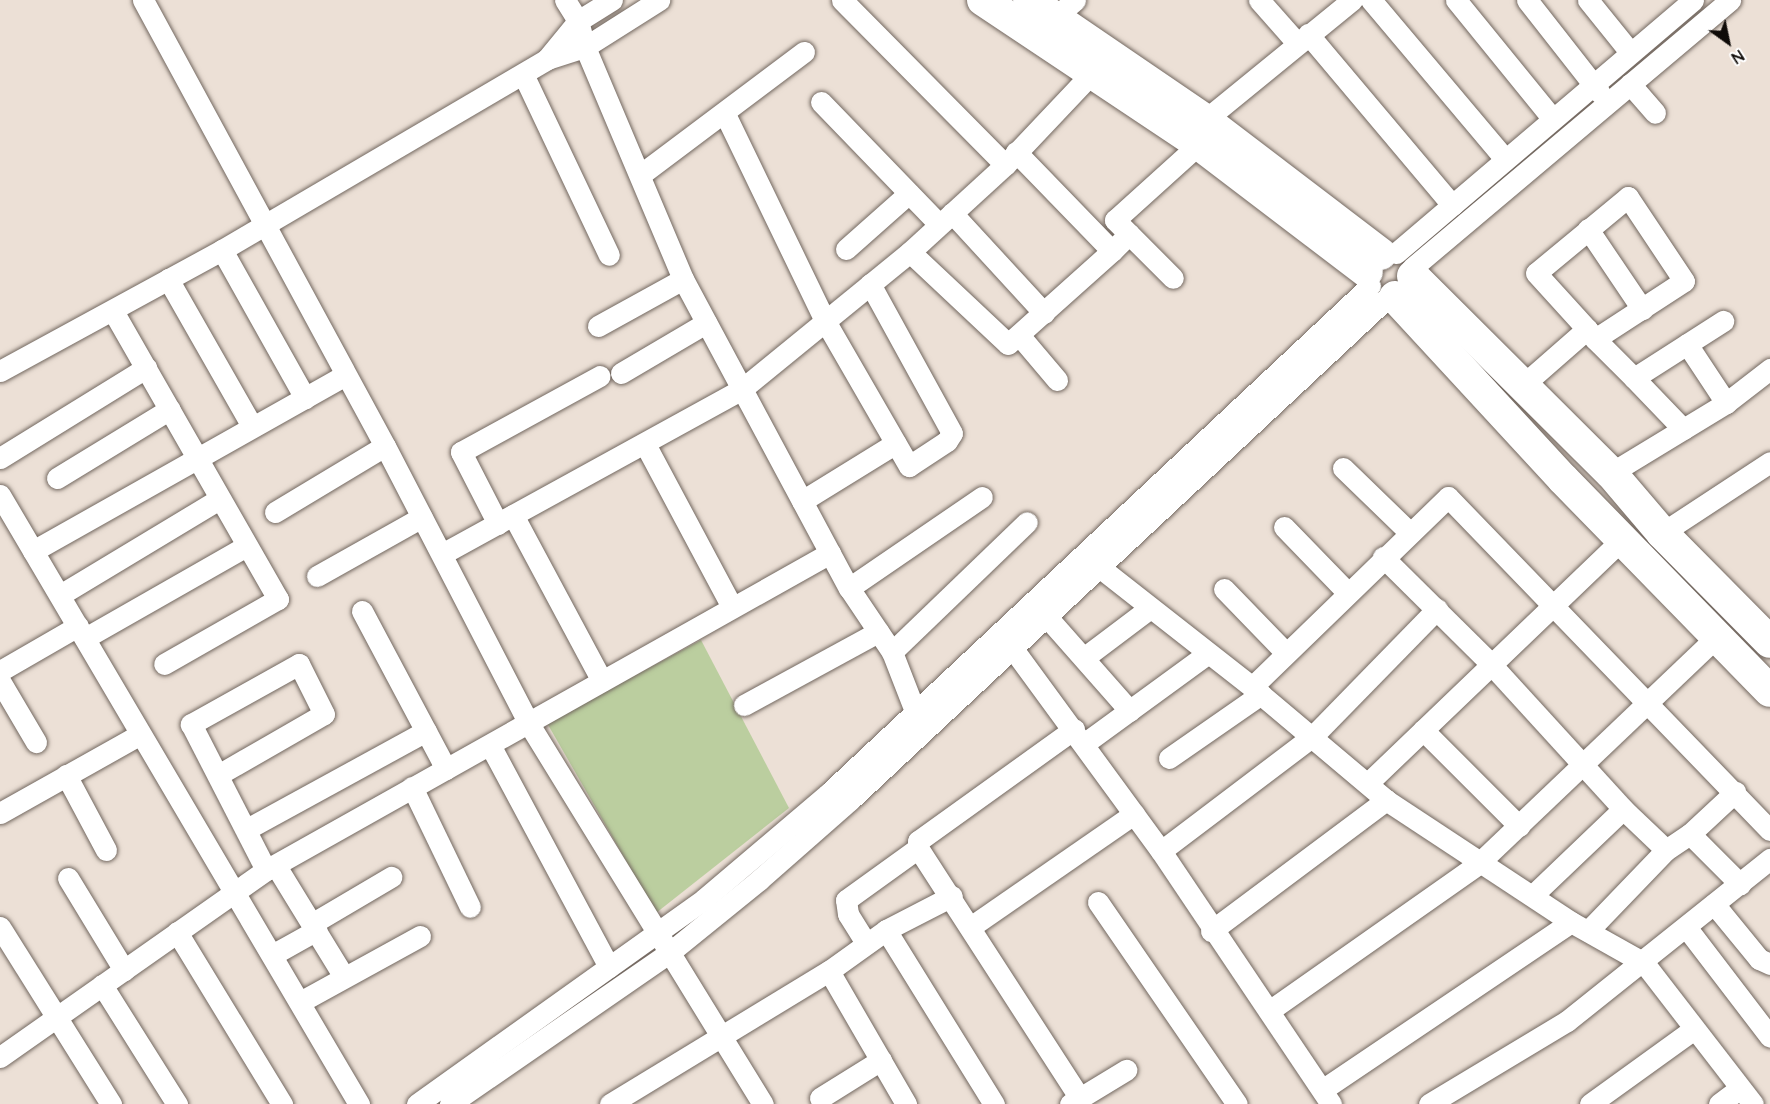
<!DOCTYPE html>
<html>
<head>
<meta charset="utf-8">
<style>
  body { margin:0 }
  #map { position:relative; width:1770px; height:1104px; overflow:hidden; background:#ece0d6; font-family:Quicksand,sans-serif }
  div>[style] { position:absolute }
  .green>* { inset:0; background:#bbce9f }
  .roads { filter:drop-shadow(0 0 2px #72675f) drop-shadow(0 0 2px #72675f) }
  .minor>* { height:21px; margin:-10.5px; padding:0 10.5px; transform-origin:10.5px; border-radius:10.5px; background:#fff }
  .highway>* { height:32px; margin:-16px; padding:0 16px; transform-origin:16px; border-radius:16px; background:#fff }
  span { translate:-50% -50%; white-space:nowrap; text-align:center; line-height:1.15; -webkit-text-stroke:4.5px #fff; paint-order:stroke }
  .north { position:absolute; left:1698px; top:12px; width:60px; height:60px; -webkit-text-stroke:4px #fff; paint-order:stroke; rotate:147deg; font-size:16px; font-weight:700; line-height:24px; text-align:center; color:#0f0b08 }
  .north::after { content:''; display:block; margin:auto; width:21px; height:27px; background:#0f0b08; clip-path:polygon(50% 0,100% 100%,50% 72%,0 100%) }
</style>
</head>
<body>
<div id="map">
  <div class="green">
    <i style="clip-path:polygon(701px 640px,789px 808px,656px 913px,547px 723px)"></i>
  </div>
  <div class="roads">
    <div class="minor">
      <i style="left:143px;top:0;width:507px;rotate:61.52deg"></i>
      <i style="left:385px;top:446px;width:313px;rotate:62.6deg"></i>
      <i style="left:529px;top:724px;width:446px;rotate:58.4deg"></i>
      <i style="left:565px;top:0;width:25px;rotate:58deg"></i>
      <i style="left:578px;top:21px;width:27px;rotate:75deg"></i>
      <i style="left:585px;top:47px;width:252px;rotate:67.1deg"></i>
      <i style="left:683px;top:279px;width:351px;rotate:61.8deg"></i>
      <i style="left:849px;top:588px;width:77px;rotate:56.1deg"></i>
      <i style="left:892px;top:652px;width:63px;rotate:68.7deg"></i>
      <i style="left:842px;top:0;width:232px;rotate:45.3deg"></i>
      <i style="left:1259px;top:0;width:57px;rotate:48.5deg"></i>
      <i style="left:1371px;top:0;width:208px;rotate:49.9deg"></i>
      <i style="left:1456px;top:0;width:152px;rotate:50.9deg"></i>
      <i style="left:1527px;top:0;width:118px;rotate:51.9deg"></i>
      <i style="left:1588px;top:0;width:67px;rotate:51.1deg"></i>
      <i style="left:1055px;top:17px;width:26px;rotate:-40deg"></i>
      <i style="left:1308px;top:34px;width:224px;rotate:49.9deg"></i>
      <i style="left:547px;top:59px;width:49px;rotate:-50.8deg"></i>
      <i style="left:578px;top:21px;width:40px;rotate:-32deg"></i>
      <i style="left:523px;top:74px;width:200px;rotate:64.6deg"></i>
      <i style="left:1630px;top:84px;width:38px;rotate:49deg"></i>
      <i style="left:821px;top:102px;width:170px;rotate:46deg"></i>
      <i style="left:725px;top:114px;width:228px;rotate:64.2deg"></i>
      <i style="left:824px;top:319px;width:170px;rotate:60deg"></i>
      <i style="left:909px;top:466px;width:45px;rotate:-33.3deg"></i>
      <i style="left:947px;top:441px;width:9px;rotate:-58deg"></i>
      <i style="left:952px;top:433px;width:170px;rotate:-118.8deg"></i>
      <i style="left:1205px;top:120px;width:190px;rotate:-39.2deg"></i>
      <i style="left:640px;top:175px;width:205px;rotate:-36.9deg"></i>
      <i style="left:952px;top:213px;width:136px;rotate:47.4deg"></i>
      <i style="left:1588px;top:229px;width:97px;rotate:56deg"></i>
      <i style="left:1129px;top:234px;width:62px;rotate:45deg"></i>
      <i style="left:846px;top:249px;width:84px;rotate:-41.6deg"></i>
      <i style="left:222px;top:250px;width:170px;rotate:60.7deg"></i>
      <i style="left:1112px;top:251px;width:24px;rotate:-45deg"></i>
      <i style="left:1129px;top:234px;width:20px;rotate:-135deg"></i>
      <i style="left:1115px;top:220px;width:113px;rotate:-42.1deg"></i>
      <i style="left:910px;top:252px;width:134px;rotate:43.2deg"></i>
      <i style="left:1008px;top:344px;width:140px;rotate:-41.8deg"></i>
      <i style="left:1112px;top:251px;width:138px;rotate:-134.1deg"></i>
      <i style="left:1396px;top:253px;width:390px;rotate:-40.4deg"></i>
      <i style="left:1412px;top:268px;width:416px;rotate:-40.1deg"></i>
      <i style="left:168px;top:279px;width:169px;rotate:60.3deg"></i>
      <i style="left:113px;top:311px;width:332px;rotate:60.2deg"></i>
      <i style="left:278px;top:599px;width:131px;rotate:150.3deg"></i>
      <i style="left:598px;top:326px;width:97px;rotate:-28.9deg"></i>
      <i style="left:1019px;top:335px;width:59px;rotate:49.8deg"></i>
      <i style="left:1595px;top:339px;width:106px;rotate:-33.1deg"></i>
      <i style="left:1684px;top:281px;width:101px;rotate:-123.7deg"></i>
      <i style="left:1628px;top:197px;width:119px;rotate:140.4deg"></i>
      <i style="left:1536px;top:273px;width:76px;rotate:47.7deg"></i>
      <i style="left:1587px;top:329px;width:13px;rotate:51deg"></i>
      <i style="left:1595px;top:339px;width:55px;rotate:45deg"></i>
      <i style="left:1634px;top:378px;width:71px;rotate:46.1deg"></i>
      <i style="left:1687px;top:344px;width:71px;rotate:56.5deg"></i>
      <i style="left:0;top:371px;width:253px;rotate:-28.6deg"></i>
      <i style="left:222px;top:250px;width:377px;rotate:-30.4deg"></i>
      <i style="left:547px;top:59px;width:40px;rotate:-18deg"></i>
      <i style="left:585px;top:47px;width:88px;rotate:-32.4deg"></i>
      <i style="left:621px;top:373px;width:99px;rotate:-30.5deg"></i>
      <i style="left:1634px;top:378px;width:106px;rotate:-32.6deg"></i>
      <i style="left:1523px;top:385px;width:85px;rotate:-41.2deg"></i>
      <i style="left:645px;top:444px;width:185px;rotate:61.9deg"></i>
      <i style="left:0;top:458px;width:172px;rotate:-31.7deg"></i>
      <i style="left:1343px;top:468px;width:92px;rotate:44.1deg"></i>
      <i style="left:1611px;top:473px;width:135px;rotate:-31.3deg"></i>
      <i style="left:1726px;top:403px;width:56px;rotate:-37.7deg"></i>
      <i style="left:57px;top:478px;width:132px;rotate:-31.4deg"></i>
      <i style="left:0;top:495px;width:707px;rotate:59.48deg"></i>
      <i style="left:802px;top:501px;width:110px;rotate:-31.7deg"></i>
      <i style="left:275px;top:512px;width:128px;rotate:-31deg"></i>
      <i style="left:513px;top:515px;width:188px;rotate:61.8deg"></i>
      <i style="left:498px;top:524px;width:81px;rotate:-117.2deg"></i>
      <i style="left:461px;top:452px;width:158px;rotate:-28.7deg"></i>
      <i style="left:1284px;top:527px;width:91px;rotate:45.9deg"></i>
      <i style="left:1662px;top:533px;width:129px;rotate:-33.3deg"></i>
      <i style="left:33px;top:551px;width:358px;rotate:-29.4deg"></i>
      <i style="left:442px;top:554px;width:342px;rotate:-28.8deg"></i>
      <i style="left:742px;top:389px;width:217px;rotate:-39.2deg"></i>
      <i style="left:910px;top:252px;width:129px;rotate:-42.5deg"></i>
      <i style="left:1005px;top:165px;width:128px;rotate:-46.6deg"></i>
      <i style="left:1383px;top:557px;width:149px;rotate:44.7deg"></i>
      <i style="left:1489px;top:662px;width:199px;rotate:47.6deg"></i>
      <i style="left:1623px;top:809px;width:59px;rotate:43.6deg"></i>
      <i style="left:1089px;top:559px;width:207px;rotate:38.1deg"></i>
      <i style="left:1252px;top:687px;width:175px;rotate:40.1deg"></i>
      <i style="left:1386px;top:800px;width:222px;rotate:33.4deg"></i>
      <i style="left:1571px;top:922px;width:84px;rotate:29.3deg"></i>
      <i style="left:1644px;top:963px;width:178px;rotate:52.3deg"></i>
      <i style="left:317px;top:576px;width:120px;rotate:-29.3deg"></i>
      <i style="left:849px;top:588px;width:161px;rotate:-34.4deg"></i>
      <i style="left:1224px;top:589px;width:88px;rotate:45.9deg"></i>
      <i style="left:60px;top:595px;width:186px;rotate:-31.1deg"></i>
      <i style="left:362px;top:611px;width:179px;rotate:62deg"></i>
      <i style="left:1047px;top:617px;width:125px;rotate:48.6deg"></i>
      <i style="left:85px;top:638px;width:185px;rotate:-29.7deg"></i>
      <i style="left:1005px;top:638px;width:264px;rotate:53.8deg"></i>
      <i style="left:1161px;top:851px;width:305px;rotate:56.1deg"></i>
      <i style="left:892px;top:652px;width:187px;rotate:-43.9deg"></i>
      <i style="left:1085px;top:657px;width:81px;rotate:-37deg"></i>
      <i style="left:0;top:671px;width:90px;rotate:-30deg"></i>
      <i style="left:0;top:681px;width:71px;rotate:59.5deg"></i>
      <i style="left:1252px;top:687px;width:273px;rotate:-44.1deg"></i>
      <i style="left:1448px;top:497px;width:463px;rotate:46deg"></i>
      <i style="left:744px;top:705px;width:153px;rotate:-28.6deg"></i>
      <i style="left:1074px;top:729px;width:192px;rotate:144.3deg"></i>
      <i style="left:918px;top:841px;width:7px;rotate:90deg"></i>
      <i style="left:918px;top:848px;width:298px;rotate:57.1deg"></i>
      <i style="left:1423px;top:730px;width:136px;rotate:45deg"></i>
      <i style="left:1085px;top:743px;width:151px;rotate:-36.1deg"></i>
      <i style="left:490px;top:745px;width:252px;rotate:61.8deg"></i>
      <i style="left:1169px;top:758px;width:112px;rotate:-34.8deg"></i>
      <i style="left:66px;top:775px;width:85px;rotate:61.9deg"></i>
      <i style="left:218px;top:775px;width:122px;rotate:-29.9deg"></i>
      <i style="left:324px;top:714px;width:56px;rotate:-116.6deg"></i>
      <i style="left:299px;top:664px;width:124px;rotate:150.9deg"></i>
      <i style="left:191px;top:724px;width:164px;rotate:62.8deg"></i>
      <i style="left:1369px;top:782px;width:351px;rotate:-43.8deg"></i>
      <i style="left:412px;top:787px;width:133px;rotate:64.2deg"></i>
      <i style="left:0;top:813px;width:159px;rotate:-29.3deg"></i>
      <i style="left:247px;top:829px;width:204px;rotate:-28.7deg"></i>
      <i style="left:1690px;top:834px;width:71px;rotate:45deg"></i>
      <i style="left:1161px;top:851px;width:189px;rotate:-37.1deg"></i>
      <i style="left:1312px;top:737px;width:179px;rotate:-45.7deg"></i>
      <i style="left:276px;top:866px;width:130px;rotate:58.5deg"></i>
      <i style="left:68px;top:878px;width:108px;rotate:58.7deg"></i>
      <i style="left:1533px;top:895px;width:124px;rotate:-43.7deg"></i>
      <i style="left:1098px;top:902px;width:245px;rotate:55.5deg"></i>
      <i style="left:1714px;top:904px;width:71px;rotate:50.7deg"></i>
      <i style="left:1759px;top:959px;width:12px;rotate:24deg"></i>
      <i style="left:313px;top:923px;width:91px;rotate:-30.5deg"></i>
      <i style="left:972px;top:926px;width:197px;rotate:-34.7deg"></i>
      <i style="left:0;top:927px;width:209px;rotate:57.9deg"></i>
      <i style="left:1686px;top:927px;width:138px;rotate:52.6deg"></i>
      <i style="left:886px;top:930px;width:205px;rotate:58.2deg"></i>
      <i style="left:1211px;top:931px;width:219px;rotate:-36.8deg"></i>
      <i style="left:1588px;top:931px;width:112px;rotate:-46.1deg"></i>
      <i style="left:1666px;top:850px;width:29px;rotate:-34deg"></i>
      <i style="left:1690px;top:834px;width:62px;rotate:-43deg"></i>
      <i style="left:177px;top:932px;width:202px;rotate:58.6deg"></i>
      <i style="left:866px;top:943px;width:34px;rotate:-122deg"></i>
      <i style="left:848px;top:914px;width:14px;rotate:-98deg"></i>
      <i style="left:846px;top:900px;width:89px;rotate:-35.8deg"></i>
      <i style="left:272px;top:955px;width:51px;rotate:-29.1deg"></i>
      <i style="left:829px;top:971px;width:154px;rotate:59.9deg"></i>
      <i style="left:102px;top:985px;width:141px;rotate:57.8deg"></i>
      <i style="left:300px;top:1002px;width:137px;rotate:-28.8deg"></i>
      <i style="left:1269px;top:1011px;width:256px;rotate:-35.1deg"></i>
      <i style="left:1478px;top:864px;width:329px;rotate:-43.6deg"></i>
      <i style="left:0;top:1057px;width:325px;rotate:-35.1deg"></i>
      <i style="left:266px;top:870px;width:647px;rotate:-29.34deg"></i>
      <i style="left:1322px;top:1090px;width:300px;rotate:-34deg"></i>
      <i style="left:820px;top:1098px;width:72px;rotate:-31.9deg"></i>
      <i style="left:417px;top:1104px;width:353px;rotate:-35.5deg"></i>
      <i style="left:704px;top:899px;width:165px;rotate:-40.3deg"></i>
      <i style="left:830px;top:792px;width:740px;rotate:-43.14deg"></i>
      <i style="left:450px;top:1104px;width:266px;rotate:-34.6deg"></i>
      <i style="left:669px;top:953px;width:116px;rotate:-39deg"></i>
      <i style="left:759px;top:880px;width:121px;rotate:-41.3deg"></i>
      <i style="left:850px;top:800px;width:737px;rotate:-43.07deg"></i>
      <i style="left:610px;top:1104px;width:256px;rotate:-31.3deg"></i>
      <i style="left:829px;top:971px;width:70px;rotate:-35.7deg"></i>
      <i style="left:886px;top:930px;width:74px;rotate:-27.3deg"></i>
      <i style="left:1070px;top:1104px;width:66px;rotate:-31.3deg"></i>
      <i style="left:1429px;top:1104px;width:161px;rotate:-31deg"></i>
      <i style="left:1567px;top:1021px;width:260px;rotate:-38.6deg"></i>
      <i style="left:1590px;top:1104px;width:128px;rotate:-35.8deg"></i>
      <i style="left:1719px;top:1104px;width:26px;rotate:-37deg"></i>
    </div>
    <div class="highway">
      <i style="left:983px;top:0;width:260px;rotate:33.7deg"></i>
      <i style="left:1199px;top:144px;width:211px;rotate:37.3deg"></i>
      <i style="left:1029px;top:0;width:213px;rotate:34.3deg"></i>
      <i style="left:1205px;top:120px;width:221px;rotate:37.3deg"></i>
      <i style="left:1413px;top:276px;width:279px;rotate:44.9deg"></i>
      <i style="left:1611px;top:473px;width:79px;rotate:49.6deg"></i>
      <i style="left:1662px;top:533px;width:153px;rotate:45.3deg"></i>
      <i style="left:1395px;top:297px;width:248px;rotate:47.3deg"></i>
      <i style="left:1563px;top:479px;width:296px;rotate:45.7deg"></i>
    </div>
  </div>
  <div class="north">N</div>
</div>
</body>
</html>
